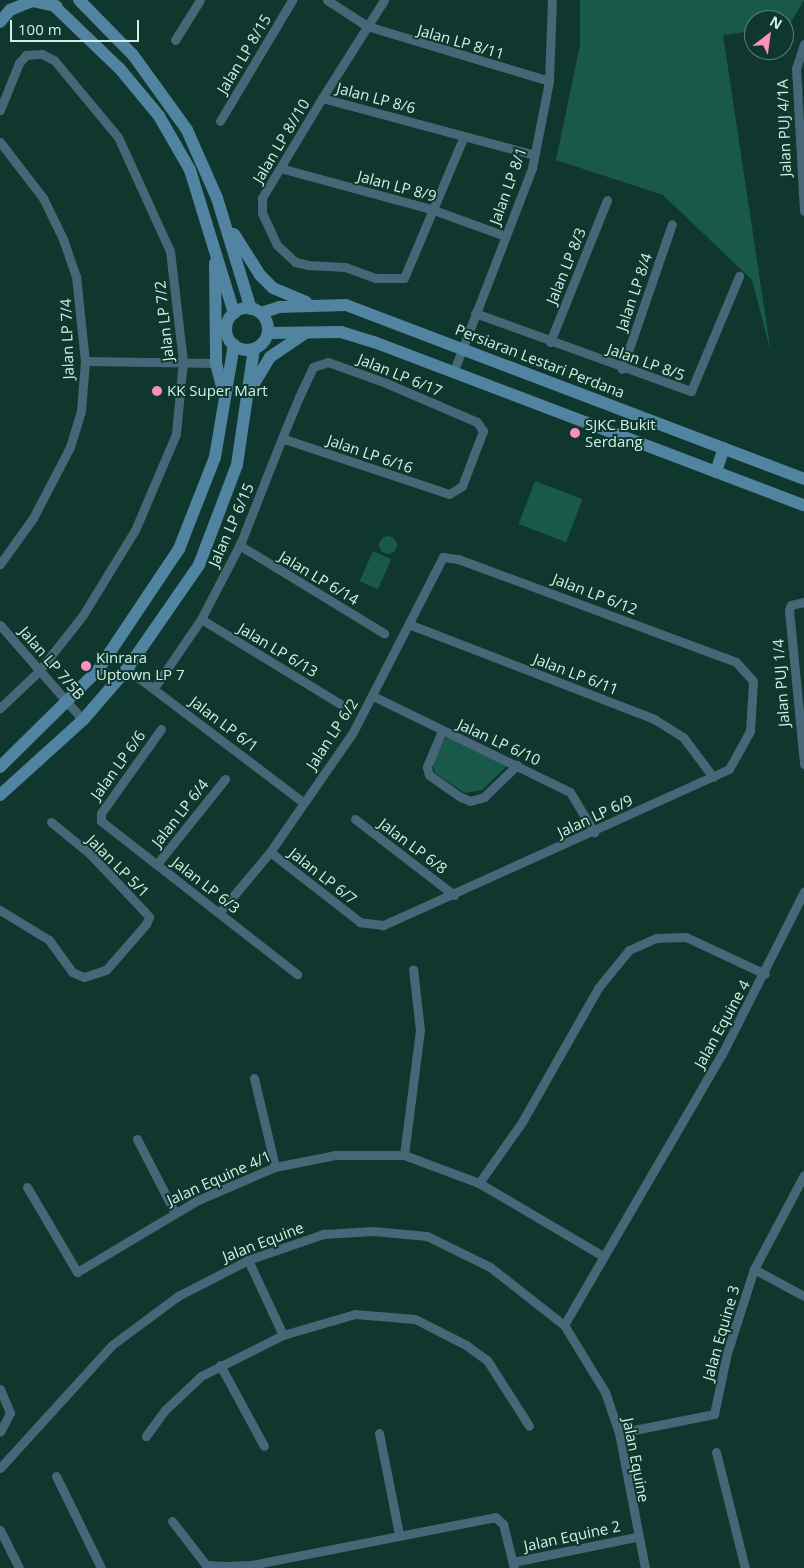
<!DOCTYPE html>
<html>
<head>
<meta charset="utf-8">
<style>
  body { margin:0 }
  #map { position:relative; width:804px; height:1568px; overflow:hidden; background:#0f372d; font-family:"Open Sans",sans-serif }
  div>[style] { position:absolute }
  .green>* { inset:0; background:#195949; transform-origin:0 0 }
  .round { border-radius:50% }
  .street>* { height:9px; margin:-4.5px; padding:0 4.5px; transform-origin:4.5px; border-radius:4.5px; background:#476677 }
  .secondary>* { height:12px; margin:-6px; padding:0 6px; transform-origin:6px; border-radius:6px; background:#5184a0 }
  .secondary>.ring { margin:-6px; padding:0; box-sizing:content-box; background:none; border:12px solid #5184a0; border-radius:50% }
  .dots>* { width:14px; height:14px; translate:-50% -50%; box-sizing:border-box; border:2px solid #0f372d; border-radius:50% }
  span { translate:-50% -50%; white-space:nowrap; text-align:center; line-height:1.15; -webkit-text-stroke:4px #0f372d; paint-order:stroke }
  .street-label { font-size:15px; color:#cff2e7 }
  .poi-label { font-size:15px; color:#cff2e7 }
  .left { translate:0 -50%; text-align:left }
  .north { position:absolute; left:744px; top:10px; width:50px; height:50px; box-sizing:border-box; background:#0f372d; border:1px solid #5c8277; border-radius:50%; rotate:30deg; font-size:14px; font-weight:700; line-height:20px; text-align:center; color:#cff2e7 }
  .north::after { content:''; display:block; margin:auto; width:18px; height:22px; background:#fd8ebf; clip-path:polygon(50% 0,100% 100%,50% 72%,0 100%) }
  .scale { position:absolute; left:10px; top:20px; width:129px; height:22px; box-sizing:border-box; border:2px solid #cff2e7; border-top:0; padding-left:6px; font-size:15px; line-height:18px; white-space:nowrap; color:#cff2e7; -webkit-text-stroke:4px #0f372d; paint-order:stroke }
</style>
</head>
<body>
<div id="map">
  <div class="green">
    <i style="clip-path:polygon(580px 0,804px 0,788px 27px,784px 27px,784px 20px,754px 20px,754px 31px,723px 35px,771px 353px,752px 280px,663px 195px,556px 160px,580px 45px)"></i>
    <i style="left:535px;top:481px;width:51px;height:46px;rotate:21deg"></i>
    <i class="round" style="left:379px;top:536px;width:18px;height:18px"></i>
    <i style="left:373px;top:551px;width:20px;height:33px;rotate:24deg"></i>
    <i style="clip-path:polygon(446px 737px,509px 764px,482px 790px,465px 793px,435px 773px,432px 763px)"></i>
  </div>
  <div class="street">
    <i style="left:327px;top:0;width:48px;rotate:33deg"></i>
    <i style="left:367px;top:26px;width:190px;rotate:16.8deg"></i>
    <i style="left:384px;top:0;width:116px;rotate:122.3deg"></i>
    <i style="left:322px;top:98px;width:220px;rotate:15deg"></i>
    <i style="left:175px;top:40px;width:47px;rotate:-58deg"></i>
    <i style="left:804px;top:44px;width:25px;rotate:108deg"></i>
    <i style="left:796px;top:68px;width:143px;rotate:86.8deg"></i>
    <i style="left:322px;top:98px;width:117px;rotate:121deg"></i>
    <i style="left:262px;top:198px;width:15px;rotate:90deg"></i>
    <i style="left:262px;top:213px;width:35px;rotate:65deg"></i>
    <i style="left:277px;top:245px;width:25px;rotate:43deg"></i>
    <i style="left:295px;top:262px;width:13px;rotate:13deg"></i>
    <i style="left:308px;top:265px;width:37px;rotate:3deg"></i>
    <i style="left:345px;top:267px;width:33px;rotate:20deg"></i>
    <i style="left:376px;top:278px;width:28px"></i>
    <i style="left:404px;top:278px;width:154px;rotate:-67.1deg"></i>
    <i style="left:0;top:110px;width:51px;rotate:-68deg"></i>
    <i style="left:19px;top:63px;width:11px;rotate:-49deg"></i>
    <i style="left:26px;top:55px;width:16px;rotate:-4deg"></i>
    <i style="left:42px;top:54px;width:13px;rotate:27deg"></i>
    <i style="left:54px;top:60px;width:100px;rotate:50.3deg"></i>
    <i style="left:118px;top:137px;width:125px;rotate:65.5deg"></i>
    <i style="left:170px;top:251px;width:111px;rotate:83.3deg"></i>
    <i style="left:183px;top:361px;width:73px;rotate:95.5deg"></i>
    <i style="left:176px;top:434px;width:104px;rotate:113.1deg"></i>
    <i style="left:135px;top:530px;width:100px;rotate:121.5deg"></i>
    <i style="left:83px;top:615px;width:71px;rotate:128.2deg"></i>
    <i style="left:39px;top:671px;width:54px;rotate:136.5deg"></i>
    <i style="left:220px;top:121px;width:141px;rotate:-59.2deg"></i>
    <i style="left:0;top:142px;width:71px;rotate:52.5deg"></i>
    <i style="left:43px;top:198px;width:46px;rotate:64deg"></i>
    <i style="left:63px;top:239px;width:39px;rotate:71deg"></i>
    <i style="left:76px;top:276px;width:85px;rotate:84deg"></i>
    <i style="left:85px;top:361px;width:50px;rotate:94.6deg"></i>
    <i style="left:81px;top:411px;width:38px;rotate:107deg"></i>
    <i style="left:70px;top:447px;width:80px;rotate:117.5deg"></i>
    <i style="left:33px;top:518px;width:57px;rotate:125.7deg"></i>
    <i style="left:280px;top:168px;width:156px;rotate:15.2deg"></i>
    <i style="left:431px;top:209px;width:79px;rotate:20deg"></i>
    <i style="left:475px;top:313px;width:230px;rotate:19.9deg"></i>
    <i style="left:691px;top:391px;width:125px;rotate:-67.3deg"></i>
    <i style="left:550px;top:342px;width:153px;rotate:-68.1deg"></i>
    <i style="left:85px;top:361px;width:131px;rotate:0.9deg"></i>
    <i style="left:622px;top:369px;width:153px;rotate:-71deg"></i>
    <i style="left:453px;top:373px;width:220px;rotate:-68.9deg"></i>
    <i style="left:532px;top:168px;width:89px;rotate:-78.9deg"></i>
    <i style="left:549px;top:81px;width:81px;rotate:-87.9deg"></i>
    <i style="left:239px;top:545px;width:170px;rotate:31.3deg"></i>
    <i style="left:804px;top:602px;width:13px;rotate:167deg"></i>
    <i style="left:791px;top:605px;width:5px;rotate:112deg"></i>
    <i style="left:789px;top:610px;width:155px;rotate:84.4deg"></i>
    <i style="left:201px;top:619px;width:163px;rotate:31.4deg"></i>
    <i style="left:0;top:625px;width:126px;rotate:48.9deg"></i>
    <i style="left:411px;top:625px;width:261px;rotate:21.1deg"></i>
    <i style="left:654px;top:719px;width:34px;rotate:32deg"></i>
    <i style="left:683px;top:737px;width:50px;rotate:53.1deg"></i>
    <i style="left:127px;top:669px;width:221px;rotate:37.1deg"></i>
    <i style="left:154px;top:688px;width:83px;rotate:-55.7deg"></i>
    <i style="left:201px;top:619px;width:87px;rotate:-62.5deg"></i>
    <i style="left:241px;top:542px;width:112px;rotate:-68.5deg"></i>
    <i style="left:282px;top:438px;width:44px;rotate:-67.5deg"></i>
    <i style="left:299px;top:397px;width:33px;rotate:-65deg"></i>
    <i style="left:313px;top:367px;width:16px;rotate:-18deg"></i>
    <i style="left:328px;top:362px;width:62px;rotate:19.9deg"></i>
    <i style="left:386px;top:383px;width:99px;rotate:23.2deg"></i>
    <i style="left:477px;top:422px;width:11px;rotate:56deg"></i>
    <i style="left:483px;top:431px;width:59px;rotate:110.9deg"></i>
    <i style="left:462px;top:486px;width:15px;rotate:148deg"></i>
    <i style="left:449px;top:494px;width:176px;rotate:-161.5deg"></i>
    <i style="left:373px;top:696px;width:219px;rotate:26deg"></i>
    <i style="left:570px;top:792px;width:47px;rotate:59deg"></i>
    <i style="left:161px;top:729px;width:103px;rotate:125.5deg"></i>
    <i style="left:101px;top:813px;width:8px;rotate:90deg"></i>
    <i style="left:101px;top:821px;width:249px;rotate:38deg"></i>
    <i style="left:442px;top:731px;width:39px;rotate:113deg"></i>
    <i style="left:427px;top:767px;width:8px;rotate:76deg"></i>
    <i style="left:429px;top:775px;width:39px;rotate:35deg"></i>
    <i style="left:461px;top:797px;width:10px;rotate:24deg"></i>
    <i style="left:470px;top:801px;width:15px;rotate:-16deg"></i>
    <i style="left:484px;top:797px;width:46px;rotate:-44.1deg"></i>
    <i style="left:355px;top:819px;width:125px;rotate:37.5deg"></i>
    <i style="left:157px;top:864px;width:109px;rotate:-51.3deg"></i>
    <i style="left:0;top:910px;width:57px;rotate:31.5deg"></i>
    <i style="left:49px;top:940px;width:39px;rotate:54deg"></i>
    <i style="left:72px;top:972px;width:13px;rotate:23deg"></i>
    <i style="left:84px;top:977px;width:23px;rotate:-18deg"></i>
    <i style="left:106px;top:970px;width:61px;rotate:-49deg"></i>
    <i style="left:146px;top:924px;width:8px;rotate:-67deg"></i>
    <i style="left:149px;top:917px;width:8px;rotate:-130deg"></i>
    <i style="left:144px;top:911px;width:80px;rotate:-133.5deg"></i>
    <i style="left:89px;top:853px;width:49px;rotate:-140.8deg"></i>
    <i style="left:220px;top:912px;width:78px;rotate:-50.2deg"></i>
    <i style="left:270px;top:852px;width:146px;rotate:-55.3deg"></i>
    <i style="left:353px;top:732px;width:197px;rotate:-62.8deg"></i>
    <i style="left:443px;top:557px;width:15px;rotate:8deg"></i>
    <i style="left:458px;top:559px;width:296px;rotate:20.3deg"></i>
    <i style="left:736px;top:662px;width:25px;rotate:48deg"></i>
    <i style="left:753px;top:681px;width:50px;rotate:93.4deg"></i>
    <i style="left:750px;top:731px;width:43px;rotate:118.9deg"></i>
    <i style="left:729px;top:769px;width:380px;rotate:155.7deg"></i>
    <i style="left:383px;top:925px;width:23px;rotate:-173deg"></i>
    <i style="left:360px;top:922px;width:114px;rotate:-142.1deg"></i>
    <i style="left:254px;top:1078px;width:91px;rotate:76.7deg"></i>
    <i style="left:137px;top:1139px;width:81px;rotate:62.8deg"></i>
    <i style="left:404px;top:1155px;width:126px;rotate:-82.7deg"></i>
    <i style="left:420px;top:1030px;width:61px;rotate:-96.5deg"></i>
    <i style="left:479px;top:1183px;width:75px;rotate:-54.8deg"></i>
    <i style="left:522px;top:1122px;width:154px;rotate:-60.4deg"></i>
    <i style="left:598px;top:988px;width:49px;rotate:-50.8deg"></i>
    <i style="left:629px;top:950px;width:30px;rotate:-24deg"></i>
    <i style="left:656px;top:938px;width:30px;rotate:-2deg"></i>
    <i style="left:686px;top:937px;width:87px;rotate:25.1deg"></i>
    <i style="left:27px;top:1187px;width:99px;rotate:59.5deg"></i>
    <i style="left:77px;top:1272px;width:141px;rotate:-30.8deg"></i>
    <i style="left:198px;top:1200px;width:84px;rotate:-23.2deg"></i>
    <i style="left:275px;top:1167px;width:61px;rotate:-11.3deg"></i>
    <i style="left:335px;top:1155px;width:69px"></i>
    <i style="left:404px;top:1155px;width:80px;rotate:20.5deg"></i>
    <i style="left:479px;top:1183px;width:144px;rotate:30.5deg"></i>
    <i style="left:248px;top:1260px;width:83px;rotate:65deg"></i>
    <i style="left:754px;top:1269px;width:57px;rotate:28.4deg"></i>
    <i style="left:564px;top:1325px;width:314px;rotate:-59.8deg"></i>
    <i style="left:722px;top:1054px;width:182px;rotate:-63.2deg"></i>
    <i style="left:220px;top:1365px;width:92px;rotate:61.5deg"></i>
    <i style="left:0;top:1389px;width:26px;rotate:67deg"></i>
    <i style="left:10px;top:1413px;width:21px;rotate:118deg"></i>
    <i style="left:379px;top:1433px;width:103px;rotate:78.8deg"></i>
    <i style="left:619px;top:1433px;width:97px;rotate:-11.3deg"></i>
    <i style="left:714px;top:1414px;width:62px;rotate:-78deg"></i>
    <i style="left:727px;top:1353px;width:88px;rotate:-72.2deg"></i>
    <i style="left:754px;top:1269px;width:106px;rotate:-62deg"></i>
    <i style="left:146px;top:1436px;width:32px;rotate:-54deg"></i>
    <i style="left:165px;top:1410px;width:50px;rotate:-43.4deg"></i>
    <i style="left:201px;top:1376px;width:92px;rotate:-26.6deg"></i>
    <i style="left:283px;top:1335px;width:75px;rotate:-16.3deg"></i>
    <i style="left:355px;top:1314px;width:60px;rotate:4.8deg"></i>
    <i style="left:415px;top:1319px;width:57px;rotate:27deg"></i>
    <i style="left:466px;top:1345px;width:26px;rotate:36deg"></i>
    <i style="left:487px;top:1360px;width:78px;rotate:57.5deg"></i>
    <i style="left:716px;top:1452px;width:120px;rotate:76deg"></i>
    <i style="left:0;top:1468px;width:166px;rotate:-47.7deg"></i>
    <i style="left:112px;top:1345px;width:82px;rotate:-36.6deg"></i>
    <i style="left:178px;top:1296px;width:79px;rotate:-27.2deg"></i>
    <i style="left:248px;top:1260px;width:79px;rotate:-19.1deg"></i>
    <i style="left:323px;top:1234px;width:50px;rotate:-3.4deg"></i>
    <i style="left:373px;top:1231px;width:54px;rotate:5.3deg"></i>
    <i style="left:427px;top:1236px;width:70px;rotate:26.2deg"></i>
    <i style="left:490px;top:1267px;width:94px;rotate:38.1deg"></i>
    <i style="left:564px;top:1325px;width:79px;rotate:58.5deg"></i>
    <i style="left:605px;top:1392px;width:43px;rotate:71.1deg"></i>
    <i style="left:619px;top:1433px;width:137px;rotate:79.1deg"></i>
    <i style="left:56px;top:1476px;width:102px;rotate:63.9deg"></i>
    <i style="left:172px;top:1521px;width:56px;rotate:52.3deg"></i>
    <i style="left:206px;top:1565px;width:19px;rotate:3deg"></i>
    <i style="left:225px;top:1566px;width:26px;rotate:-2deg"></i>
    <i style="left:251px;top:1565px;width:249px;rotate:-11.1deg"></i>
    <i style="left:495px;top:1517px;width:11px;rotate:41deg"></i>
    <i style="left:503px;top:1524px;width:45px;rotate:76deg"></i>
    <i style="left:0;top:1530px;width:42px;rotate:63.4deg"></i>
    <i style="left:513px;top:1562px;width:126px;rotate:-11.5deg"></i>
  </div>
  <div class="secondary">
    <i style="left:48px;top:0;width:100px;rotate:43.8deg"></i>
    <i style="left:120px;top:69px;width:61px;rotate:50.3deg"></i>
    <i style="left:159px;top:116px;width:62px;rotate:60.1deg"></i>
    <i style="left:190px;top:170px;width:150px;rotate:72.9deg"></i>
    <i style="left:79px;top:0;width:77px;rotate:45.5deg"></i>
    <i style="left:133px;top:55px;width:92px;rotate:54.2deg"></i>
    <i style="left:187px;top:130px;width:74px;rotate:66.2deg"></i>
    <i style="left:217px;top:198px;width:116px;rotate:73deg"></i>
    <i style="left:0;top:22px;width:16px;rotate:-50deg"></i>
    <i style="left:10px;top:10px;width:24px;rotate:-22deg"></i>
    <i style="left:32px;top:1px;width:25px;rotate:12deg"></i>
    <i style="left:234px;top:234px;width:49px;rotate:57.6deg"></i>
    <i style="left:260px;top:275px;width:18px;rotate:45deg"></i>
    <i style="left:273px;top:288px;width:36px;rotate:23deg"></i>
    <i style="left:215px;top:263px;width:100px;rotate:89.4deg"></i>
    <i style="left:216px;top:363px;width:30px;rotate:76deg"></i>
    <i class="ring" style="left:226px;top:308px;width:30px;height:30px"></i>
    <i style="left:261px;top:313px;width:19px;rotate:-18deg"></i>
    <i style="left:279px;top:307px;width:67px;rotate:-1.7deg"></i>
    <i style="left:346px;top:305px;width:490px;rotate:20.8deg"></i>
    <i style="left:268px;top:333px;width:73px;rotate:-0.8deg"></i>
    <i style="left:341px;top:332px;width:34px;rotate:17deg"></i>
    <i style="left:374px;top:342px;width:460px;rotate:20.8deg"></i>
    <i style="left:252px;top:387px;width:35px;rotate:-59deg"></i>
    <i style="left:270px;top:357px;width:40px;rotate:-34deg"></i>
    <i style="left:716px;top:472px;width:25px;rotate:-72deg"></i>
    <i style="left:0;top:767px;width:138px;rotate:-44.7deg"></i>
    <i style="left:98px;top:670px;width:146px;rotate:-56.2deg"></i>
    <i style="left:179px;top:549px;width:99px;rotate:-68.6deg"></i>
    <i style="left:215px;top:457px;width:114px;rotate:-80.4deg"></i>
    <i style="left:0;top:795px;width:112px;rotate:-42.1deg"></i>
    <i style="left:83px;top:720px;width:67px;rotate:-49.2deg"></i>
    <i style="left:127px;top:669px;width:126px;rotate:-55.3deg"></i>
    <i style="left:199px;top:565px;width:107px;rotate:-69.2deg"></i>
    <i style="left:237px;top:465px;width:117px;rotate:-81.7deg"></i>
  </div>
  <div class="dots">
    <i style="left:157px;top:391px;background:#fd8ebf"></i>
    <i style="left:575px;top:433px;background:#fd8ebf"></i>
    <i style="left:86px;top:666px;background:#fd8ebf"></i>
  </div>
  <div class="street-label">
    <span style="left:461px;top:42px;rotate:16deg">Jalan LP 8/11</span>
    <span style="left:244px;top:54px;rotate:-59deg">Jalan LP 8/15</span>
    <span style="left:376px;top:98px;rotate:15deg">Jalan LP 8/6</span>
    <span style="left:784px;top:128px;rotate:-92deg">Jalan PUJ 4/1A</span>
    <span style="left:281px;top:141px;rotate:-59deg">Jalan LP 8//10</span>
    <span style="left:397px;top:186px;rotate:15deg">Jalan LP 8/9</span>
    <span style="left:508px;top:186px;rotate:-70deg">Jalan LP 8/1</span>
    <span style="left:566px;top:266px;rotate:-68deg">Jalan LP 8/3</span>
    <span style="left:634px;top:292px;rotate:-71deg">Jalan LP 8/4</span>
    <span style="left:164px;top:321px;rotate:-96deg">Jalan LP 7/2</span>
    <span style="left:67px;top:339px;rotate:-92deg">Jalan LP 7/4</span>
    <span style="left:540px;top:361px;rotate:21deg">Persiaran Lestari Perdana</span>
    <span style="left:646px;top:362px;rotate:20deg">Jalan LP 8/5</span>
    <span style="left:400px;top:375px;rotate:22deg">Jalan LP 6/17</span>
    <span style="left:370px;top:454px;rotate:19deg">Jalan LP 6/16</span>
    <span style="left:231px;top:525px;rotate:-66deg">Jalan LP 6/15</span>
    <span style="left:319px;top:578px;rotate:31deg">Jalan LP 6/14</span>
    <span style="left:595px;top:594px;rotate:21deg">Jalan LP 6/12</span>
    <span style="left:278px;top:650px;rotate:31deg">Jalan LP 6/13</span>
    <span style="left:52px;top:663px;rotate:49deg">Jalan LP 7/5B</span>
    <span style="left:576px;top:674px;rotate:21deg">Jalan LP 6/11</span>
    <span style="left:781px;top:683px;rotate:-94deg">Jalan PUJ 1/4</span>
    <span style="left:224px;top:724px;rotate:37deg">Jalan LP 6/1</span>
    <span style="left:332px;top:734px;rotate:-57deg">Jalan LP 6/2</span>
    <span style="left:499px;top:742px;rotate:25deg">Jalan LP 6/10</span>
    <span style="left:118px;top:765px;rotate:-54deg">Jalan LP 6/6</span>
    <span style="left:180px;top:813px;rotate:-52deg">Jalan LP 6/4</span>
    <span style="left:595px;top:816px;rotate:-25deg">Jalan LP 6/9</span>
    <span style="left:413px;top:846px;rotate:37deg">Jalan LP 6/8</span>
    <span style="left:118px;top:866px;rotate:45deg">Jalan LP 5/1</span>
    <span style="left:323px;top:876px;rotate:38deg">Jalan LP 6/7</span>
    <span style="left:206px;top:885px;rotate:38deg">Jalan LP 6/3</span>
    <span style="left:722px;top:1024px;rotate:-61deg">Jalan Equine 4</span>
    <span style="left:219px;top:1178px;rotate:-24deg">Jalan Equine 4/1</span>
    <span style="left:263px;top:1242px;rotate:-21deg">Jalan Equine</span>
    <span style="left:721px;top:1333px;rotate:-74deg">Jalan Equine 3</span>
    <span style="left:636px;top:1460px;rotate:79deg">Jalan Equine</span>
    <span style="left:572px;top:1536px;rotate:-12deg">Jalan Equine 2</span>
  </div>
  <div class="poi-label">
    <span class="left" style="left:167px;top:391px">KK Super Mart</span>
    <span class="left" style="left:585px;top:433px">SJKC Bukit<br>Serdang</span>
    <span class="left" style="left:96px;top:666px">Kinrara<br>Uptown LP 7</span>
  </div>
  <div class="north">N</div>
  <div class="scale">100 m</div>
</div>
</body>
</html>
